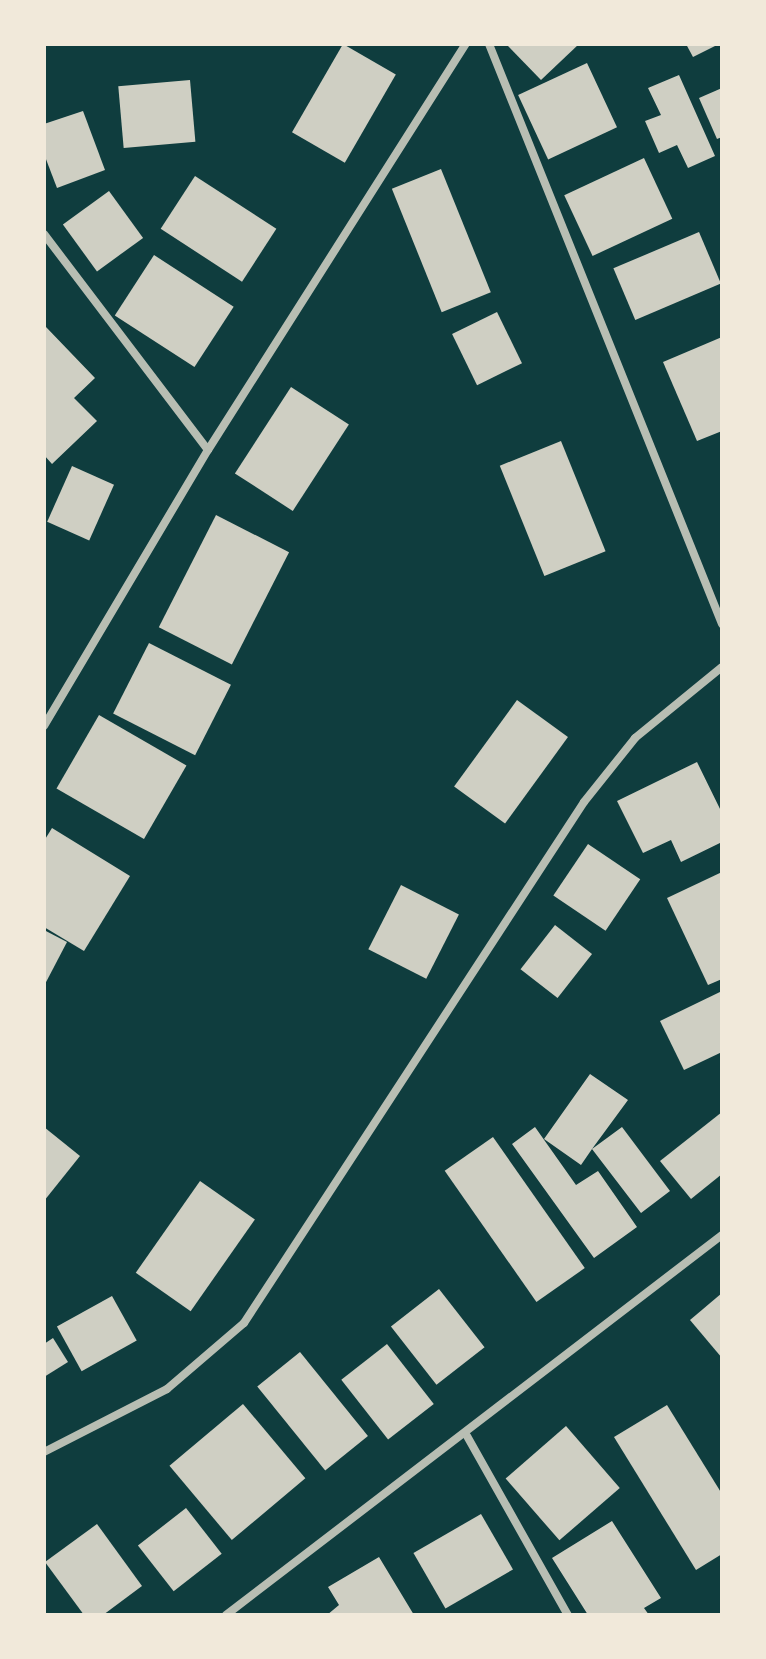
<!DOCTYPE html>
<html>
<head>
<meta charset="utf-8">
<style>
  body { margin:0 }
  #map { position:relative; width:766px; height:1659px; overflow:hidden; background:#0f3d3e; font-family:Quicksand,sans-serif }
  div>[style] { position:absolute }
  .building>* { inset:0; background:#cfcfc3; transform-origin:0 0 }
  .minor>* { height:8px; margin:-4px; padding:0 4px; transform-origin:4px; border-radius:4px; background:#b8beb3 }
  span { translate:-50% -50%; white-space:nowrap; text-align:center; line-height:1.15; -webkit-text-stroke:8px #f1e9da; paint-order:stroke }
  .frame { position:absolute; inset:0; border:46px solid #f1e9da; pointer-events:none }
</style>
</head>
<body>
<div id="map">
  <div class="building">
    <i style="left:343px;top:44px;width:61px;height:102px;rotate:30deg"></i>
    <i style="clip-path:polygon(506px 44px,579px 44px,541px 80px)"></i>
    <i style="clip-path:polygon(686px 44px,719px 44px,693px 57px)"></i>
    <i style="left:587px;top:63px;width:71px;height:76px;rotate:65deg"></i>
    <i style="clip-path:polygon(679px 75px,715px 156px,688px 168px,677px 145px,659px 153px,645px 121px,661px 115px,648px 88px)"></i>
    <i style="left:190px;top:80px;width:62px;height:72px;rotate:85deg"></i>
    <i style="clip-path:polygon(722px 88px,722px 137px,717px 139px,699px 98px)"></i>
    <i style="clip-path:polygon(83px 111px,105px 170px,57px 188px,44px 154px,44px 124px)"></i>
    <i style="left:644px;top:158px;width:67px;height:88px;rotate:65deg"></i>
    <i style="left:441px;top:169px;width:133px;height:53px;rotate:68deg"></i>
    <i style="left:195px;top:176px;width:97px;height:63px;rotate:33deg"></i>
    <i style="left:109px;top:191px;width:58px;height:57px;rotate:54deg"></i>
    <i style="left:699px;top:232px;width:56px;height:93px;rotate:67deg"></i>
    <i style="left:154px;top:255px;width:95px;height:72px;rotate:33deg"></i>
    <i style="left:497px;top:312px;width:57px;height:50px;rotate:64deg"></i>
    <i style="clip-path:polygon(46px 327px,95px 378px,74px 398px,97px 421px,52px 464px,44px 455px)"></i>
    <i style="clip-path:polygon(722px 337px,722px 431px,697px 441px,663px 362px)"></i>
    <i style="left:291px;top:387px;width:69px;height:103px;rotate:33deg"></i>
    <i style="left:561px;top:441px;width:119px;height:66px;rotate:68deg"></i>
    <i style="left:72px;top:466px;width:46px;height:61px;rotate:24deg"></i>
    <i style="left:216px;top:515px;width:82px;height:126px;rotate:27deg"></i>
    <i style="left:149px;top:643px;width:92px;height:79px;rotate:27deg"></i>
    <i style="left:517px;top:700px;width:63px;height:107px;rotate:36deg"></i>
    <i style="left:99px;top:715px;width:101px;height:85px;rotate:30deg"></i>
    <i style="clip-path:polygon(697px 762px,722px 813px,722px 842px,681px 862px,671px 840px,643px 853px,617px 801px)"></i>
    <i style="clip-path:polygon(52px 828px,130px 876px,84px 951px,44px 927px,44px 841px)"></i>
    <i style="left:588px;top:844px;width:63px;height:62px;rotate:34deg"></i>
    <i style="clip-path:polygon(722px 872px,722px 979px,708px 985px,667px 898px)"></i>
    <i style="left:401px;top:885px;width:65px;height:72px;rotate:27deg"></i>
    <i style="left:555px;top:925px;width:47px;height:56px;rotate:38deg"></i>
    <i style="clip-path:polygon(44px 930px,67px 942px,44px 986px)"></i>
    <i style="clip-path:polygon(722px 991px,722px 1052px,684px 1070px,660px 1021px)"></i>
    <i style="clip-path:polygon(590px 1074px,628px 1100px,592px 1149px,622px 1127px,670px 1191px,641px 1213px,592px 1149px,581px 1165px,544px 1139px)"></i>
    <i style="clip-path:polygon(722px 1112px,722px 1174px,691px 1199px,660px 1161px)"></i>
    <i style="clip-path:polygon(44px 1127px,80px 1156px,44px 1201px)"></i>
    <i style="clip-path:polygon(535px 1127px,576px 1185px,598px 1171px,637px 1227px,594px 1258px,512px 1144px)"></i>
    <i style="left:493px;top:1137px;width:160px;height:59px;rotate:55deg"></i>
    <i style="left:200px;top:1181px;width:67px;height:112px;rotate:35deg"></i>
    <i style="left:439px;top:1289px;width:74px;height:61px;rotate:52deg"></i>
    <i style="clip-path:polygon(722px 1293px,722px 1358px,690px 1320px)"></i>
    <i style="left:112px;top:1296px;width:51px;height:63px;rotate:61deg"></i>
    <i style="clip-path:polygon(53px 1338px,68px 1362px,44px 1377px,44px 1344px)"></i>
    <i style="left:387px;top:1344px;width:76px;height:58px;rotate:52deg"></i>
    <i style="left:300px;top:1352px;width:108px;height:55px;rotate:51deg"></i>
    <i style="left:243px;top:1404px;width:97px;height:96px;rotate:50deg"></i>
    <i style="clip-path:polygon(667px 1405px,722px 1494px,722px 1554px,696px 1570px,614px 1437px)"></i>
    <i style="left:566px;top:1426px;width:82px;height:80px;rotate:49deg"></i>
    <i style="left:186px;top:1508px;width:58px;height:61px;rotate:52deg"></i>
    <i style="left:481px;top:1514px;width:64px;height:78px;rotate:60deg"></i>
    <i style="clip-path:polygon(612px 1521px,661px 1598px,644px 1608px,649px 1615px,588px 1615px,552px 1558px)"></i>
    <i style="clip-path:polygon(97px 1524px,142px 1586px,103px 1615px,84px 1615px,45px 1562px)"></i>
    <i style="clip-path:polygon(379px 1557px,414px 1615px,327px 1615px,339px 1605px,328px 1587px)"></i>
  </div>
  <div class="minor">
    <i style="left:489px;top:44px;width:625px;rotate:68.11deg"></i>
    <i style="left:44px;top:234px;width:271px;rotate:52.8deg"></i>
    <i style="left:44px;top:726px;width:321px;rotate:-59.3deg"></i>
    <i style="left:208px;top:450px;width:481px;rotate:-57.6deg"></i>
    <i style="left:467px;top:1436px;width:206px;rotate:60.6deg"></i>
    <i style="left:44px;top:1452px;width:138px;rotate:-27.1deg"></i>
    <i style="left:167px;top:1389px;width:101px;rotate:-40.6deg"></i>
    <i style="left:244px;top:1323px;width:622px;rotate:-56.87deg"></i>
    <i style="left:584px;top:802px;width:82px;rotate:-51.4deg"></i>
    <i style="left:635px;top:738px;width:112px;rotate:-39.2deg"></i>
    <i style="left:226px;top:1615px;width:625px;rotate:-37.46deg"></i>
  </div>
  <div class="frame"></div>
</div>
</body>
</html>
